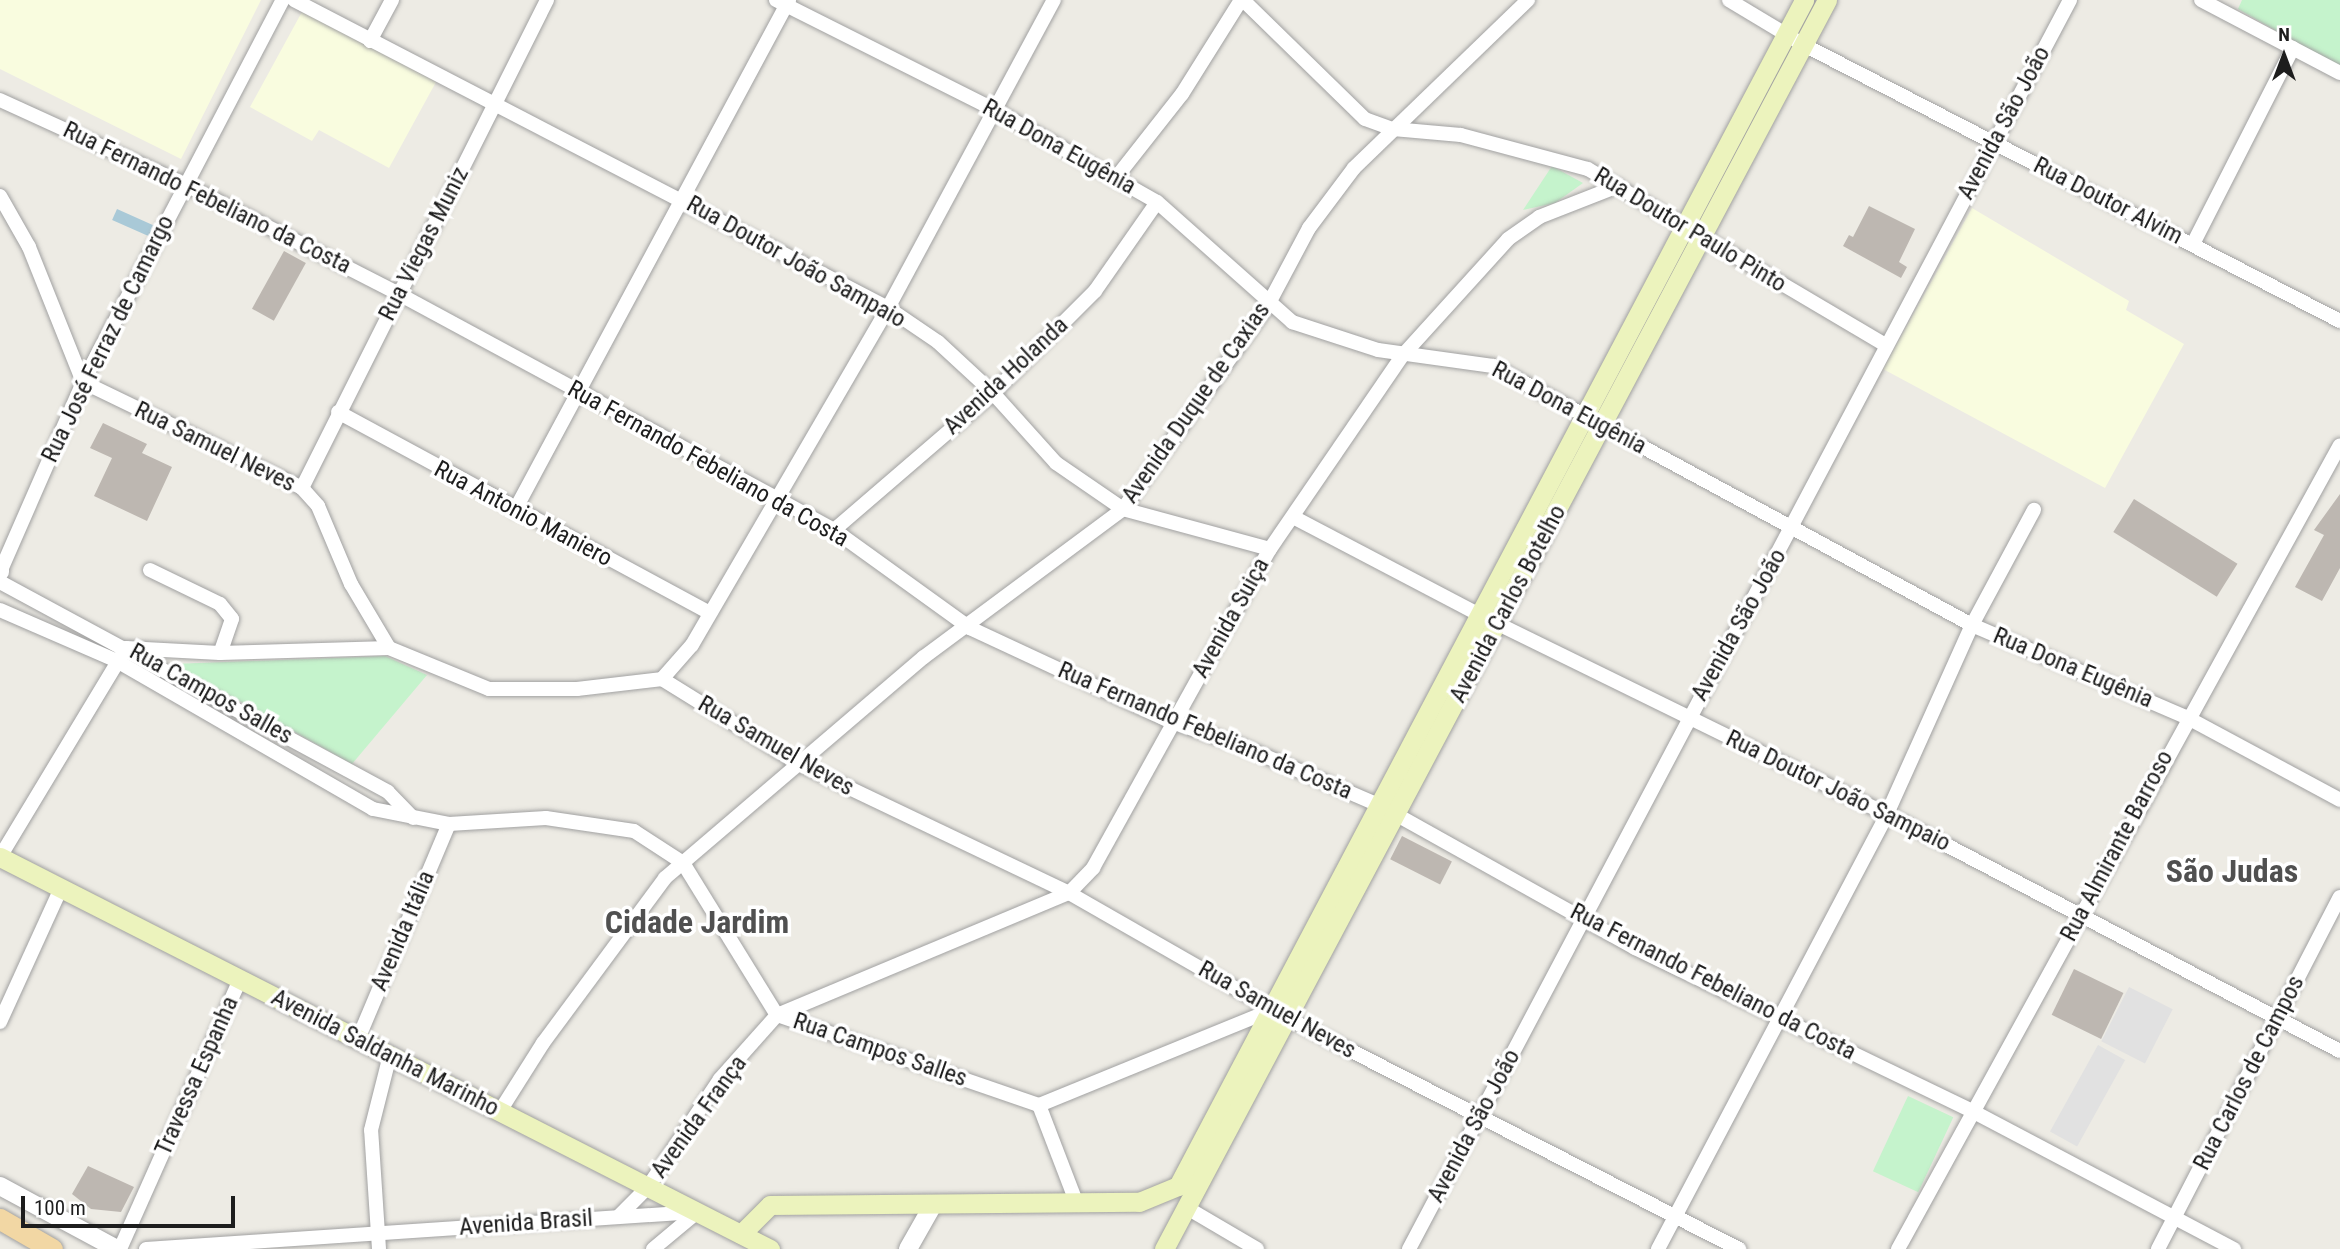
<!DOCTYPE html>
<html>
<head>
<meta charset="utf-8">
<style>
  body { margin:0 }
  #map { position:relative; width:2340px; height:1249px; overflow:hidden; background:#edebe4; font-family:"Roboto Condensed",sans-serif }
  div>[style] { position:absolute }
  .education>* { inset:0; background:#f9fcdf }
  .park>* { inset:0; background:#c5f3cc; transform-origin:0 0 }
  .parking>* { inset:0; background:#e1e1e1; transform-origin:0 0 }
  .water>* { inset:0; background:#a9c9d7; transform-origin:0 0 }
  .building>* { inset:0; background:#bdb7b1; transform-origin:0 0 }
  .roads { filter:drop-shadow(0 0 2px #a1a1a1) drop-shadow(0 0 2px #a1a1a1) }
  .minor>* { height:14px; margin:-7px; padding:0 7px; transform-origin:7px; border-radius:7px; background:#fff }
  .tertiary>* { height:18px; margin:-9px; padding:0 9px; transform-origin:9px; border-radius:9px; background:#fff }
  .secondary>* { height:19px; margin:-9.5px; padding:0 9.5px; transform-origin:9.5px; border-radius:9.5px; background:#ecf3bd }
  .primary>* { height:21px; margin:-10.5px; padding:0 10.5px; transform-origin:10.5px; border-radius:10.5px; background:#f2d7a4 }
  span { translate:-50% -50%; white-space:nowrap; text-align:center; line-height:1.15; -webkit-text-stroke:7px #fff; paint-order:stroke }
  .street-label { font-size:24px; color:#1d1d1d }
  .district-label { font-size:32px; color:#505050; font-weight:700 }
  .north { position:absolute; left:2249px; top:21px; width:70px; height:70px; -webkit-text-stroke:5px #fff; paint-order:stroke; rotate:0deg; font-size:19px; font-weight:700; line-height:28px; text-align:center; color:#1d1d1d }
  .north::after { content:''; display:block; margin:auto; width:24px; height:32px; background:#1d1d1d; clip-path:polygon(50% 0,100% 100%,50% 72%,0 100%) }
  .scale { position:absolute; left:21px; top:1196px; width:214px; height:32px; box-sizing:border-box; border:4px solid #1d1d1d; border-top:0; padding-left:9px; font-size:21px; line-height:24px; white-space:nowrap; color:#1d1d1d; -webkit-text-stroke:5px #fff; paint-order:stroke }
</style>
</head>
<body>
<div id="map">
  <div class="education">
    <i style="clip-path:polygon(0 0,261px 0,181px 159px,0 69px)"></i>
    <i style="clip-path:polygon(303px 10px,436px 82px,389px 168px,319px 130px,312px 141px,250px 107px)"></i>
    <i style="clip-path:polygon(1972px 208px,2129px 301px,2126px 310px,2184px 344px,2105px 488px,1883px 369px)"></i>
  </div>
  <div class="park">
    <i style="clip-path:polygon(2242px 0,2340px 0,2340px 67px,2238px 9px)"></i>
    <i style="clip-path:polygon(1552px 166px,1583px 183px,1555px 203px,1523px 210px)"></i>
    <i style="clip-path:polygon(385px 656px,427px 675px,352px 764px,173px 664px)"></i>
    <i style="left:1908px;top:1096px;width:50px;height:83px;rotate:25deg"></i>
  </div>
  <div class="parking">
    <i style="left:2129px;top:987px;width:49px;height:61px;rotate:27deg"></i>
    <i style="left:2098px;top:1045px;width:31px;height:99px;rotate:29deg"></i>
  </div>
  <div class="water">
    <i style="left:117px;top:209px;width:44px;height:12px;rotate:24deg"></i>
  </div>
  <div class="building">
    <i style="clip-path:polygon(1869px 206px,1915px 229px,1899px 262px,1907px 267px,1901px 278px,1843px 246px,1849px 235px,1853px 237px)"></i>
    <i style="left:284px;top:251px;width:25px;height:66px;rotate:29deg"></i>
    <i style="clip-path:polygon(103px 423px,147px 444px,142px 453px,172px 467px,147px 521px,94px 496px,112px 458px,90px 448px)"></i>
    <i style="clip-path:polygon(2340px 494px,2340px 568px,2322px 601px,2295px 587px,2324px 535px,2314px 530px)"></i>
    <i style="left:2134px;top:499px;width:122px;height:39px;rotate:32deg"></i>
    <i style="left:1402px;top:836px;width:56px;height:26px;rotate:27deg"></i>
    <i style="left:2074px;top:969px;width:55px;height:51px;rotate:26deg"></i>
    <i style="clip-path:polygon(88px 1166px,134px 1187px,121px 1212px,91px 1209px,72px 1194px)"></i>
  </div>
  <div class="roads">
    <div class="minor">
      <i style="left:294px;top:0;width:669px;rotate:27.41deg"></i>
      <i style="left:888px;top:308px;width:60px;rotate:34.2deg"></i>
      <i style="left:938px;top:342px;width:75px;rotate:42.8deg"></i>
      <i style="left:993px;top:393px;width:94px;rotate:48deg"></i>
      <i style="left:1056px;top:463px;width:81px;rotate:34.5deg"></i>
      <i style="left:1123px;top:509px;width:152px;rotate:15.2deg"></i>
      <i style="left:776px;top:0;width:245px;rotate:26.7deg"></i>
      <i style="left:995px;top:110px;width:186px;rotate:29.6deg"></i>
      <i style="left:1157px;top:202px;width:181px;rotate:41.6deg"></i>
      <i style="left:1292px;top:322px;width:90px;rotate:18deg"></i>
      <i style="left:1378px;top:350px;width:116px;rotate:7.9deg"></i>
      <i style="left:1493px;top:366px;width:545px;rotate:28.4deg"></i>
      <i style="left:1972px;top:625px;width:233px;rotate:23.3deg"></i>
      <i style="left:2186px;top:717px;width:175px;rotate:28.3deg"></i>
      <i style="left:1243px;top:0;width:170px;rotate:44.3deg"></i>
      <i style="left:1365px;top:119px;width:30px;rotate:20deg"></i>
      <i style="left:1393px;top:129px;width:68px;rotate:5deg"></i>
      <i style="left:1461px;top:135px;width:131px;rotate:15deg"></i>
      <i style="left:1588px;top:169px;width:344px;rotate:30.6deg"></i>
      <i style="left:1729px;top:0;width:87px;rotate:31deg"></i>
      <i style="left:1804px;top:45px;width:603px;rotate:27.25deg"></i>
      <i style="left:2201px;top:0;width:157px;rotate:27.7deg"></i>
      <i style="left:370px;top:41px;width:47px;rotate:-61.8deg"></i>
      <i style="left:0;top:100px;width:202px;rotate:24.5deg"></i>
      <i style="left:184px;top:184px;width:239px;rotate:27.1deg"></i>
      <i style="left:397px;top:293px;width:429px;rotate:28.4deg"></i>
      <i style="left:774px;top:497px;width:68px;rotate:28.8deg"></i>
      <i style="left:834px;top:530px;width:168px;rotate:35.8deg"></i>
      <i style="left:970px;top:628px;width:223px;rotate:25deg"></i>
      <i style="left:1172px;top:722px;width:69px;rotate:18.7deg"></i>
      <i style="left:1237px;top:744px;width:157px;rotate:23.3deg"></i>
      <i style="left:1381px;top:806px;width:291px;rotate:29.2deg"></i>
      <i style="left:1635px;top:948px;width:377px;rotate:25.8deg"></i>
      <i style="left:1974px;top:1112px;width:294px;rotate:27.8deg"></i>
      <i style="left:1115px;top:179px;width:108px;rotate:-51.8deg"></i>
      <i style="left:1182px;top:94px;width:111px;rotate:-57.9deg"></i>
      <i style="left:0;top:196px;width:59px;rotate:60.4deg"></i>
      <i style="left:29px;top:247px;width:145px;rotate:68.2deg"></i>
      <i style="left:83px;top:382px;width:243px;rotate:25.8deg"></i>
      <i style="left:302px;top:488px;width:24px;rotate:48deg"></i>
      <i style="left:318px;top:506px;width:85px;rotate:67.1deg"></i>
      <i style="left:351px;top:584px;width:74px;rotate:59.3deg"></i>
      <i style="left:389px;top:648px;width:108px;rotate:22.3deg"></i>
      <i style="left:489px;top:689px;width:88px"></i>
      <i style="left:577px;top:689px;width:86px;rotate:-6.7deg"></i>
      <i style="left:662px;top:679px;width:161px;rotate:31.8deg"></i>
      <i style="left:799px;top:764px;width:299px;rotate:25.5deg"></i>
      <i style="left:1069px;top:893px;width:251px;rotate:29.8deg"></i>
      <i style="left:1287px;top:1018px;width:508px;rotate:27.07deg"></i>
      <i style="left:2193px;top:244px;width:220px;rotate:-63deg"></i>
      <i style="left:338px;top:412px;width:422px;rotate:28.4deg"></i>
      <i style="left:302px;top:488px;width:546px;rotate:-63.34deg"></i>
      <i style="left:515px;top:510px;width:579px;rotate:-61.75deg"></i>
      <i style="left:1295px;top:518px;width:209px;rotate:27.7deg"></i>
      <i style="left:1480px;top:615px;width:453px;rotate:26.1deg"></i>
      <i style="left:1887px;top:814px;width:511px;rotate:27.62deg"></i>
      <i style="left:834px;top:530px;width:210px;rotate:-40.7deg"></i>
      <i style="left:993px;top:393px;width:144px;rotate:-45deg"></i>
      <i style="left:1095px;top:291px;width:108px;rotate:-55.1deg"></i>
      <i style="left:1px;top:570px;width:205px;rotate:-66.4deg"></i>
      <i style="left:83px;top:382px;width:431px;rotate:-62.4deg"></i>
      <i style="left:150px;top:570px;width:78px;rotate:25.9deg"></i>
      <i style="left:220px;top:604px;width:19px;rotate:51deg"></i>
      <i style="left:232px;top:619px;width:36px;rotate:109deg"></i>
      <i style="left:0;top:582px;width:441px;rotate:28.4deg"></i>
      <i style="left:388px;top:792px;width:36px;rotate:46deg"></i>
      <i style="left:0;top:610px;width:125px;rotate:23.5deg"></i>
      <i style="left:115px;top:660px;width:298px;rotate:30deg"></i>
      <i style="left:373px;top:809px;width:77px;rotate:11.2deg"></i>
      <i style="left:449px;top:824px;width:97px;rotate:-3.5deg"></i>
      <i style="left:546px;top:818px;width:89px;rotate:8.4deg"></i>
      <i style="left:634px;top:831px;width:59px;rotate:33.1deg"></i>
      <i style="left:683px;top:863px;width:179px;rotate:58.3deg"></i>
      <i style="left:777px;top:1015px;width:277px;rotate:19deg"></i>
      <i style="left:1039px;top:1105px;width:106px;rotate:69deg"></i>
      <i style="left:662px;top:679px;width:45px;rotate:-48.6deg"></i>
      <i style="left:692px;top:645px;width:390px;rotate:-59.8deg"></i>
      <i style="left:888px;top:308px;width:350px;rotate:-61.7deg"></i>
      <i style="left:0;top:857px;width:244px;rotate:-58.9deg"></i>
      <i style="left:126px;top:648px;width:94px;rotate:3deg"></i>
      <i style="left:220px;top:653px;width:169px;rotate:-1.7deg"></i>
      <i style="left:0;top:1022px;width:147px;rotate:-65.5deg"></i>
      <i style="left:358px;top:1039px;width:233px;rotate:-67.1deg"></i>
      <i style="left:1039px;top:1105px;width:252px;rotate:-22.2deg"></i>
      <i style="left:500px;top:1111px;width:80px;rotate:-57.7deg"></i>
      <i style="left:543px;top:1043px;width:205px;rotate:-53.5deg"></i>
      <i style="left:665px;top:878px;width:340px;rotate:-40.5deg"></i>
      <i style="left:924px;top:657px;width:248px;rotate:-36.6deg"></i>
      <i style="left:1123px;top:509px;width:250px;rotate:-54.6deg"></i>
      <i style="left:1268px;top:305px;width:87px;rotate:-62deg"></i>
      <i style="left:1309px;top:228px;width:75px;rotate:-53.1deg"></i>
      <i style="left:1354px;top:168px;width:242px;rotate:-44deg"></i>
      <i style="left:1189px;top:1209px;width:79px;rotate:30.5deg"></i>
      <i style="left:618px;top:1217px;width:42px;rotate:-45deg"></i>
      <i style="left:648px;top:1187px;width:130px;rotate:-56.3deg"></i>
      <i style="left:720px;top:1079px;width:86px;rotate:-48.3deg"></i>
      <i style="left:777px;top:1015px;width:316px;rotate:-22.7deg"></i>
      <i style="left:1069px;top:893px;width:35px;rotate:-46deg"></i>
      <i style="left:1093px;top:868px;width:365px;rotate:-61deg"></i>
      <i style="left:1270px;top:549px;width:235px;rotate:-55.6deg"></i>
      <i style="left:1403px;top:355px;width:156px;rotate:-47.8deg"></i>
      <i style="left:1508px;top:239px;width:38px;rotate:-35deg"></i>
      <i style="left:1539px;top:217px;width:85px;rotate:-21.4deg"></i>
      <i style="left:120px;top:1249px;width:295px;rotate:-66deg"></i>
      <i style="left:146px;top:1249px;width:551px;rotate:-3.85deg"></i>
      <i style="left:379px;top:1249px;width:119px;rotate:-93.8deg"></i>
      <i style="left:371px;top:1130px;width:77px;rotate:-75.8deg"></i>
      <i style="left:653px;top:1249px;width:56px;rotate:-39.9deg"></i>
      <i style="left:1409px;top:1249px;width:1413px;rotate:-62.11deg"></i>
      <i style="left:1658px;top:1249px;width:492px;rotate:-62.2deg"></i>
      <i style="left:1887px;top:814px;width:207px;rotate:-65.8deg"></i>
      <i style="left:1972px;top:625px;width:131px;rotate:-61.7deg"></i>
      <i style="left:1898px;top:1249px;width:917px;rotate:-61.2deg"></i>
      <i style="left:2158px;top:1249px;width:396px;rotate:-62.7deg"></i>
    </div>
    <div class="tertiary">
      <i style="left:0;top:567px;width:5px;rotate:90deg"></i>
      <i style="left:0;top:1186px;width:133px;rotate:28.3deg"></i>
      <i style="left:908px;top:1249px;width:51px;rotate:-60.4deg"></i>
    </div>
    <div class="secondary">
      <i style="left:0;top:857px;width:864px;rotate:26.98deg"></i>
      <i style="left:741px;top:1234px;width:41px;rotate:-45deg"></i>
      <i style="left:770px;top:1205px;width:369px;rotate:-0.5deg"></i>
      <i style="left:1139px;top:1202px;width:42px;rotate:-22.3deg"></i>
      <i style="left:1178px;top:1186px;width:1341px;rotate:-62.17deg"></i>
      <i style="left:1164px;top:1249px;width:1414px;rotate:-62.04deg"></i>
    </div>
    <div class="primary">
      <i style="left:0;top:1219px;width:60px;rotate:30deg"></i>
    </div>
  </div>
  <div class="street-label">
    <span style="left:2004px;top:123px;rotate:-62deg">Avenida São João</span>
    <span style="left:1059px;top:147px;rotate:29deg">Rua Dona Eugênia</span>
    <span style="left:207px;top:198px;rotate:26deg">Rua Fernando Febeliano da Costa</span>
    <span style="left:2108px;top:201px;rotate:27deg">Rua Doutor Alvim</span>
    <span style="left:1690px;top:230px;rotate:31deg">Rua Doutor Paulo Pinto</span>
    <span style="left:424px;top:244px;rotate:-63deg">Rua Viegas Muniz</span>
    <span style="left:796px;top:262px;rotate:29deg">Rua Doutor João Sampaio</span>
    <span style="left:108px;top:339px;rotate:-64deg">Rua José Ferraz de Camargo</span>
    <span style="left:1006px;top:376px;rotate:-43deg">Avenida Holanda</span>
    <span style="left:1196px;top:403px;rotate:-55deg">Avenida Duque de Caxias</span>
    <span style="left:1569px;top:408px;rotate:28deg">Rua Dona Eugênia</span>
    <span style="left:215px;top:447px;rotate:26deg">Rua Samuel Neves</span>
    <span style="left:708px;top:464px;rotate:29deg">Rua Fernando Febeliano da Costa</span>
    <span style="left:523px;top:514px;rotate:28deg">Rua Antonio Maniero</span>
    <span style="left:1508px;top:604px;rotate:-62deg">Avenida Carlos Botelho</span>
    <span style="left:1231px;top:618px;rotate:-61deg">Avenida Suiça</span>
    <span style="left:1739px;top:625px;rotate:-61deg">Avenida São João</span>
    <span style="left:2073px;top:668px;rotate:23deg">Rua Dona Eugênia</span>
    <span style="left:211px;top:694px;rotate:29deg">Rua Campos Salles</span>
    <span style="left:1205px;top:731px;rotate:23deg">Rua Fernando Febeliano da Costa</span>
    <span style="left:776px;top:746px;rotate:30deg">Rua Samuel Neves</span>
    <span style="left:1838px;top:791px;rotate:26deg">Rua Doutor João Sampaio</span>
    <span style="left:2117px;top:846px;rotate:-62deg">Rua Almirante Barroso</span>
    <span style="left:403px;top:931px;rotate:-67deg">Avenida Itália</span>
    <span style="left:1713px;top:982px;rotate:27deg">Rua Fernando Febeliano da Costa</span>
    <span style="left:1277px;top:1010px;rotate:29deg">Rua Samuel Neves</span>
    <span style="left:880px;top:1050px;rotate:19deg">Rua Campos Salles</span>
    <span style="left:385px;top:1053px;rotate:27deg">Avenida Saldanha Marinho</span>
    <span style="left:2249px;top:1073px;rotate:-63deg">Rua Carlos de Campos</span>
    <span style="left:197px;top:1076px;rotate:-66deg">Travessa Espanha</span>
    <span style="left:699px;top:1117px;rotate:-54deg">Avenida França</span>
    <span style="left:1474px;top:1126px;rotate:-62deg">Avenida São João</span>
    <span style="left:526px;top:1223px;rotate:-4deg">Avenida Brasil</span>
  </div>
  <div class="district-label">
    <span style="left:2232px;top:871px">São Judas</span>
    <span style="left:697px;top:922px">Cidade Jardim</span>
  </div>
  <div class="north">N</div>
  <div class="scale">100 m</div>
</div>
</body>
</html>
